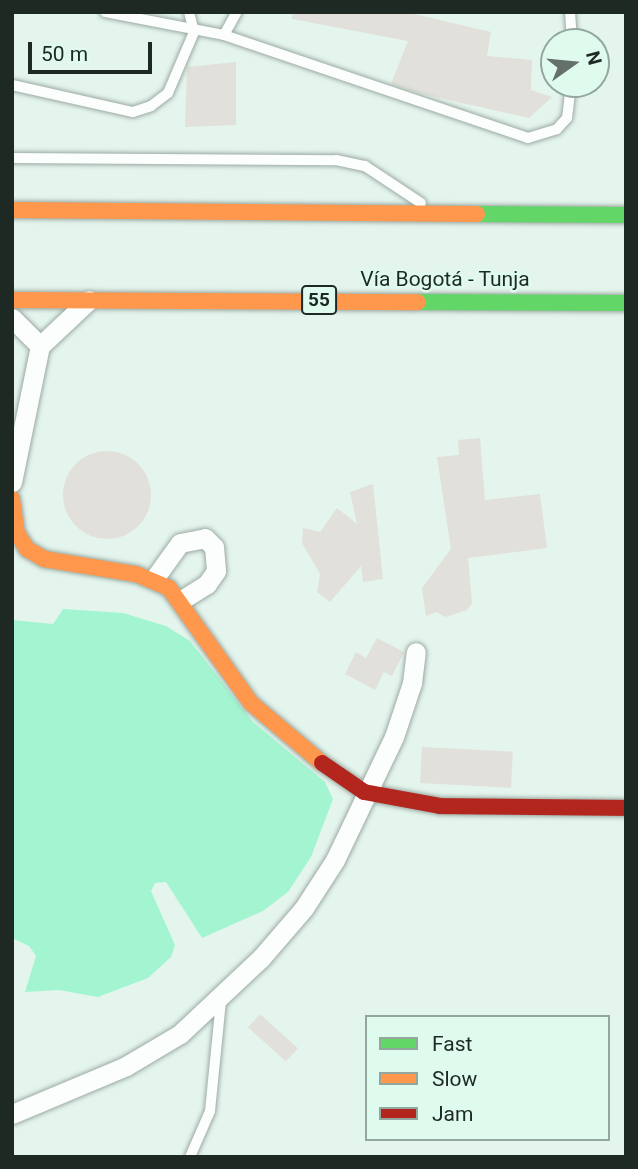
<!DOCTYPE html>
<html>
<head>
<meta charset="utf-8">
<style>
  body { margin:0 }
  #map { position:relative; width:638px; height:1169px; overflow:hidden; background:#e4f5ed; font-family:Roboto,sans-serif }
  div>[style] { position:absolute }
  .water>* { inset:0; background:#a3f5d2 }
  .building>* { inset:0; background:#e1e0db; transform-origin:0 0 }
  .round { border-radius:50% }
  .roads { filter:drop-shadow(0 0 2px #9caaa3) drop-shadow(0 0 2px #9caaa3) }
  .lane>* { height:10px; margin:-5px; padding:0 5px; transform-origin:5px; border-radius:5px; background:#fbfefc }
  .street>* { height:19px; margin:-9.5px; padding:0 9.5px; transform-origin:9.5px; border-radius:9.5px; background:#fbfefc }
  .fast>* { height:16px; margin:-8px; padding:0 8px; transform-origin:8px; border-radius:8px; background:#63d668 }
  .slow>* { height:16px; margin:-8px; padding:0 8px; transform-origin:8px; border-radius:8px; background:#ff974d }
  .jam>* { height:16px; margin:-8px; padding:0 8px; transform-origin:8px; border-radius:8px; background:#b3261e }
  span { translate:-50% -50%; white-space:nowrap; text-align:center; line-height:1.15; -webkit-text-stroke:5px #defbed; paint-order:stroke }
  .shield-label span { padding:2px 5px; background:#defbed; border:2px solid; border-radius:5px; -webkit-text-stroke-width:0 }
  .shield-label { font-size:19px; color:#1f2924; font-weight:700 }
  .street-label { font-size:21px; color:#1f2924 }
  .frame { position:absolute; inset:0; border:14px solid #1f2924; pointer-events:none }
  .legend { position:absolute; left:365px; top:1015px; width:245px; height:126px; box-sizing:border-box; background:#defbed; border:2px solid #92a79d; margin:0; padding:9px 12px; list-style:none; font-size:21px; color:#1f2924 }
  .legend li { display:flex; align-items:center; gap:14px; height:35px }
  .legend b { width:35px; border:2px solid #92a79d }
  .north { position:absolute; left:540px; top:28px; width:70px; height:70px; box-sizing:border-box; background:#defbed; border:2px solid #92a79d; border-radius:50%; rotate:75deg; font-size:19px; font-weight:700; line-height:28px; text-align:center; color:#1f2924 }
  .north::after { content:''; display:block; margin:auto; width:24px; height:32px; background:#64706a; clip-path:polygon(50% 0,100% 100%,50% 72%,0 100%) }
  .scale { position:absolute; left:28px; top:42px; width:124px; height:32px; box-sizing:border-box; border:4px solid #1f2924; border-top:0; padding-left:9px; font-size:21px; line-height:24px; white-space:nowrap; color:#1f2924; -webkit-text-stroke:5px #defbed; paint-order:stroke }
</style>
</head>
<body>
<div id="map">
  <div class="water">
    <i style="clip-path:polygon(63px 609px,123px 613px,166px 626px,190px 641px,253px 722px,325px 782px,333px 799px,311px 857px,288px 892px,263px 911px,202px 938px,166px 882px,155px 883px,151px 891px,175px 945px,171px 957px,148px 978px,98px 997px,59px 990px,25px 992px,36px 956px,29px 946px,12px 938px,12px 620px,53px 624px)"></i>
  </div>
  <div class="building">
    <i style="clip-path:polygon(293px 12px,406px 12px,491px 32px,487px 56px,532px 60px,531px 90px,552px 97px,529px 118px,418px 93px,391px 84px,408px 41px,292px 19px)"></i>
    <i style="clip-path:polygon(236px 62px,236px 125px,185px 127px,187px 67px)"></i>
    <i style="clip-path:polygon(480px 438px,485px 500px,540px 494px,547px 548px,468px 558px,472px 603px,467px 610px,445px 617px,436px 612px,426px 616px,422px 588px,451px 549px,437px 457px,459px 455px,458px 440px)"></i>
    <i class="round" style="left:63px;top:451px;width:88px;height:88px"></i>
    <i style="clip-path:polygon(373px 484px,383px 579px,363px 582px,361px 566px,330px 602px,317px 592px,320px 574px,302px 543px,303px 528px,320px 532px,337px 508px,357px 524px,350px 492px)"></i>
    <i style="clip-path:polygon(377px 638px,404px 652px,392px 676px,384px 672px,375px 690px,345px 674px,356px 652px,366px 658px)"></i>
    <i style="left:422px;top:747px;width:91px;height:36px;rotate:3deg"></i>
    <i style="left:260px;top:1014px;width:51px;height:18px;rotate:42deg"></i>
  </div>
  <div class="roads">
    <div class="lane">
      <i style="left:105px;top:12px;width:121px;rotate:10.9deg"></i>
      <i style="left:224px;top:35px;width:321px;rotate:18.7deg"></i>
      <i style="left:528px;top:138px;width:30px;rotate:-17deg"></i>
      <i style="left:557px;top:129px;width:15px;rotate:-48deg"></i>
      <i style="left:567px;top:118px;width:34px;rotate:-83deg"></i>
      <i style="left:570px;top:12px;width:30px;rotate:86deg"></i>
      <i style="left:224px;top:35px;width:26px;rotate:-61deg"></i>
      <i style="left:12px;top:85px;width:124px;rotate:12.6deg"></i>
      <i style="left:133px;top:112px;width:19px;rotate:-18deg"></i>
      <i style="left:151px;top:106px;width:21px;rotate:-37deg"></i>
      <i style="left:168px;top:93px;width:66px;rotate:-66.9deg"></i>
      <i style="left:194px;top:32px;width:21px;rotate:-104deg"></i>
      <i style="left:12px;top:158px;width:324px;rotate:0.4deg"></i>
      <i style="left:336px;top:160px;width:30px;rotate:12deg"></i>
      <i style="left:365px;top:166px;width:67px;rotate:33.5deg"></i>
      <i style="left:190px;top:1157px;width:50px;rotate:-66.5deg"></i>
      <i style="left:210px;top:1111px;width:112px;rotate:-84.3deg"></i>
    </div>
    <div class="street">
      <i style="left:12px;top:318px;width:40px;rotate:45deg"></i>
      <i style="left:12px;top:482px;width:139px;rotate:-78.4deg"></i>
      <i style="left:40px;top:346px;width:67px;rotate:-43.2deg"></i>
      <i style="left:154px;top:579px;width:44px;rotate:-54.2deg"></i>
      <i style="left:180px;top:543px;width:25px;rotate:-11deg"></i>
      <i style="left:205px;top:538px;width:13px;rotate:45deg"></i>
      <i style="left:214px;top:547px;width:24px;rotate:85deg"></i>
      <i style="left:216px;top:571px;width:16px;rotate:125deg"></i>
      <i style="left:207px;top:584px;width:32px;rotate:148deg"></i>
      <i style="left:12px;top:1114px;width:124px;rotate:-22.8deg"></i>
      <i style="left:126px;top:1066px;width:63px;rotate:-30.7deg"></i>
      <i style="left:180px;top:1034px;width:111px;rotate:-43.2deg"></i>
      <i style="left:261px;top:958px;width:66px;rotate:-49.3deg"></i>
      <i style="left:304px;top:908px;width:57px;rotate:-57.1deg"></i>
      <i style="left:335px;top:860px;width:136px;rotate:-64.4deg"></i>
      <i style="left:394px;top:737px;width:57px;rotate:-71.6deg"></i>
      <i style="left:412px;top:683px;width:31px;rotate:-83deg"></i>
    </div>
    <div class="fast">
      <i style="left:477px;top:214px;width:149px;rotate:0.4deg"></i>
      <i style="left:418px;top:302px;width:208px;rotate:0.3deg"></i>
    </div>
    <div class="slow">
      <i style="left:12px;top:210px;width:465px;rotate:0.5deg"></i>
      <i style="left:12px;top:300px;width:406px;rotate:0.3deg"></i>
      <i style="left:12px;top:499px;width:34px;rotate:82deg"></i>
      <i style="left:17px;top:533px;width:19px;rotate:58deg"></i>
      <i style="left:27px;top:549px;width:20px;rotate:30deg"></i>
      <i style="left:44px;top:559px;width:93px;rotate:9.3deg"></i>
      <i style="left:136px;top:574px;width:36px;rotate:23deg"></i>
      <i style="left:169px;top:588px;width:141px;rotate:54.5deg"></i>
      <i style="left:251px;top:703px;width:93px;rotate:40.2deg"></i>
    </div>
    <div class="jam">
      <i style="left:322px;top:763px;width:51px;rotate:34.6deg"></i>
      <i style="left:364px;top:792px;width:77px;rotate:10.4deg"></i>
      <i style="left:440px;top:806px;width:186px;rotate:0.6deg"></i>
    </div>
  </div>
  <div class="shield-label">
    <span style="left:319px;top:300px">55</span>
  </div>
  <div class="street-label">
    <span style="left:445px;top:279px">Vía Bogotá - Tunja</span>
  </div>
  <div class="frame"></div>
  <ul class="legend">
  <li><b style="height:9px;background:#63d668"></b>Fast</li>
  <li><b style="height:9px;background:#ff974d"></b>Slow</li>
  <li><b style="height:9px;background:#b3261e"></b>Jam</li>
  </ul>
  <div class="north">N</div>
  <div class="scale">50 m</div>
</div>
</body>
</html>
